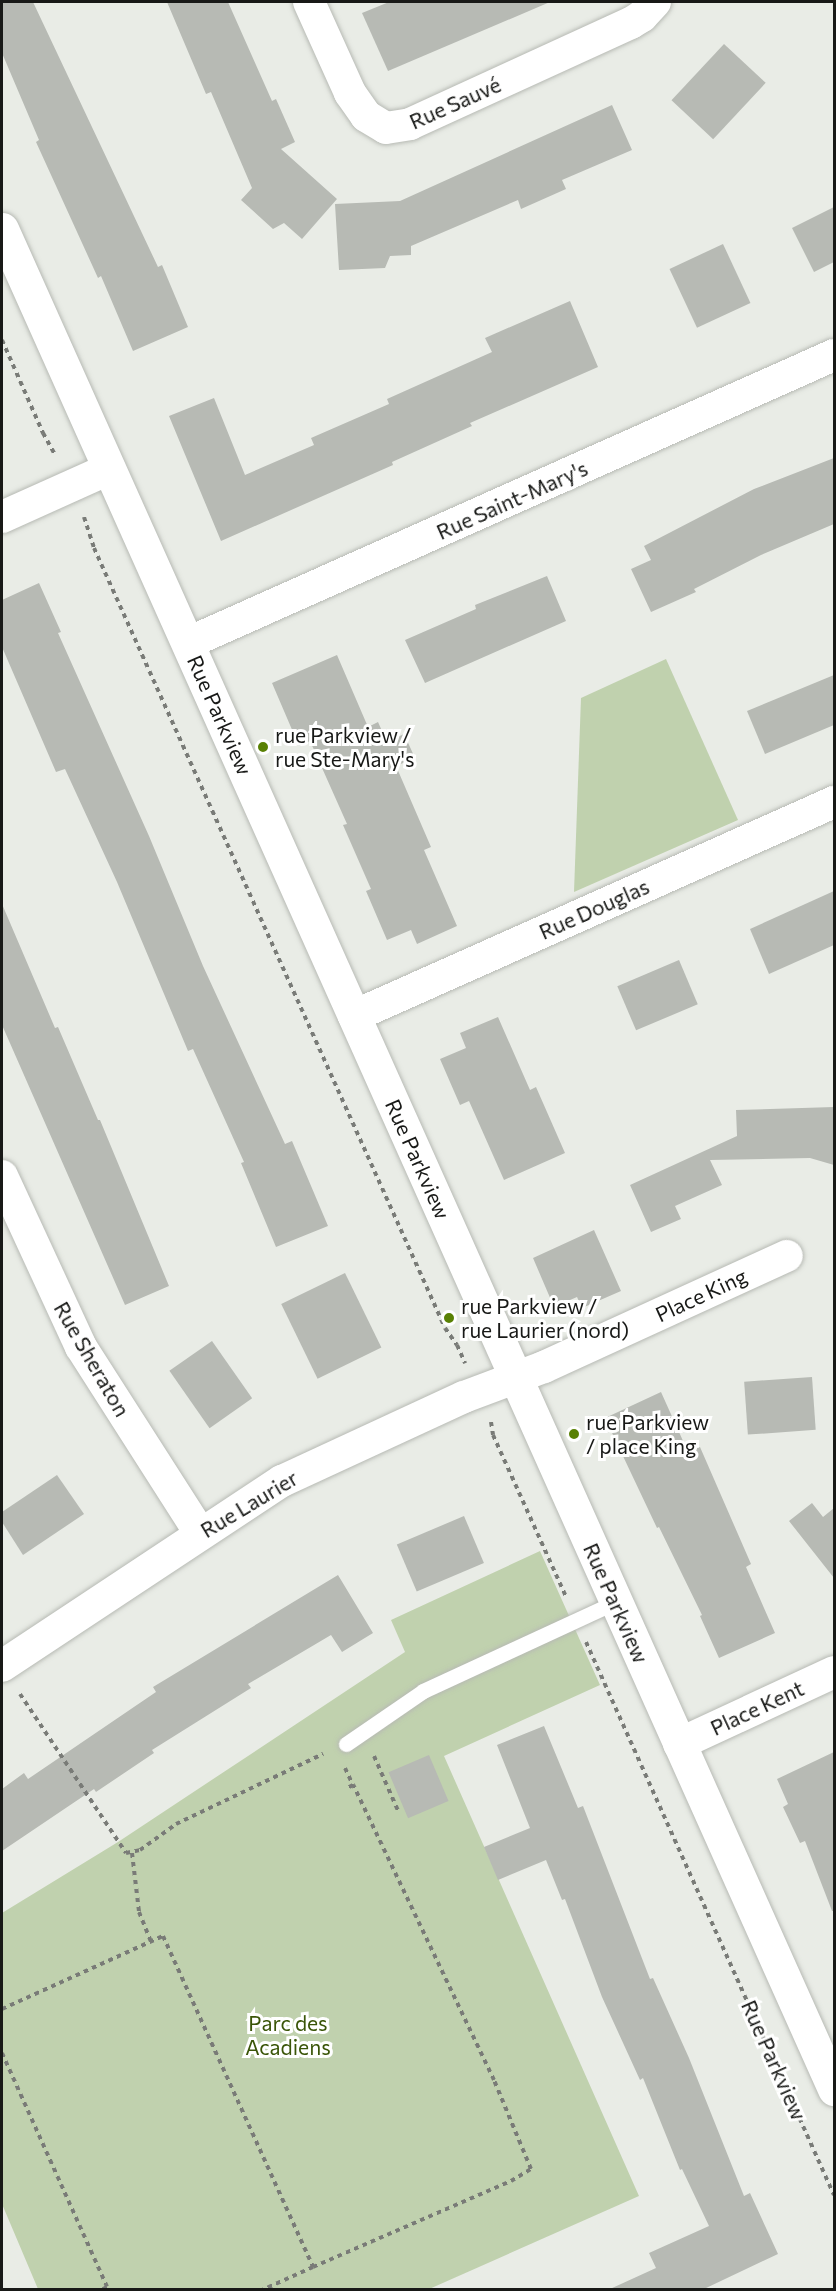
<!DOCTYPE html>
<html>
<head>
<meta charset="utf-8">
<style>
  body { margin:0 }
  #map { position:relative; width:836px; height:2291px; overflow:hidden; background:#e9ece6; font-family:Commissioner,sans-serif }
  div>[style] { position:absolute }
  .green>* { inset:0; background:#c0d1ae }
  .building>* { inset:0; background:#b7bab4; transform-origin:0 0 }
  .path>* { height:4px; margin-top:-2px; transform-origin:0; background:repeating-linear-gradient(90deg,#797b77 0 4.5px,transparent 0 9px) }
  .roads { filter:drop-shadow(0 0 2px #b7bab4) drop-shadow(0 0 2px #b7bab4) }
  .service>* { height:15px; margin:-7.5px; padding:0 7.5px; transform-origin:7.5px; border-radius:7.5px; background:#fff }
  .minor>* { height:32px; margin:-16px; padding:0 16px; transform-origin:16px; border-radius:16px; background:#fff }
  .tertiary>* { height:33px; margin:-16.5px; padding:0 16.5px; transform-origin:16.5px; border-radius:16.5px; background:#fff }
  .dots>* { width:16px; height:16px; translate:-50% -50%; box-sizing:border-box; border:3px solid #fff; border-radius:50% }
  span { translate:-50% -50%; white-space:nowrap; text-align:center; line-height:1.15; -webkit-text-stroke:6px #fff; paint-order:stroke }
  .street-label { font-size:21px; color:#181917 }
  .poi-label { font-size:21px; color:#181917 }
  .left { translate:0 -50%; text-align:left }
  .park-label { font-size:21px; color:#3a5508 }
  .frame { position:absolute; inset:0; border:3px solid #181917; pointer-events:none }
</style>
</head>
<body>
<div id="map">
  <div class="green">
    <i style="clip-path:polygon(666px 659px,738px 820px,574px 892px,581px 698px)"></i>
    <i style="clip-path:polygon(540px 1551px,600px 1685px,444px 1756px,639px 2196px,427px 2290px,38px 2289px,2px 2204px,2px 1913px,118px 1842px,405px 1652px,391px 1620px)"></i>
  </div>
  <div class="building">
    <i style="clip-path:polygon(2px 2px,33px 2px,158px 267px,162px 265px,188px 327px,133px 351px,101px 276px,98px 278px,36px 142px,39px 140px,2px 53px)"></i>
    <i style="clip-path:polygon(167px 2px,228px 2px,272px 101px,276px 99px,295px 142px,281px 149px,337px 199px,302px 239px,284px 223px,273px 229px,241px 200px,252px 188px,211px 92px,206px 94px)"></i>
    <i style="clip-path:polygon(389px 2px,550px 2px,388px 71px,362px 13px)"></i>
    <i style="left:724px;top:44px;width:57px;height:77px;rotate:43deg"></i>
    <i style="clip-path:polygon(612px 105px,632px 150px,562px 180px,566px 189px,521px 209px,518px 200px,411px 246px,411px 255px,390px 256px,385px 268px,339px 270px,335px 204px,400px 201px)"></i>
    <i style="clip-path:polygon(834px 207px,834px 262px,814px 272px,792px 228px)"></i>
    <i style="left:723px;top:244px;width:65px;height:59px;rotate:65deg"></i>
    <i style="clip-path:polygon(570px 301px,598px 367px,470px 423px,472px 426px,392px 462px,393px 465px,221px 541px,169px 416px,214px 398px,245px 475px,314px 445px,311px 438px,389px 404px,387px 399px,492px 352px,485px 338px)"></i>
    <i style="clip-path:polygon(834px 458px,834px 524px,761px 555px,694px 589px,696px 592px,651px 612px,631px 569px,651px 560px,644px 546px,754px 489px)"></i>
    <i style="clip-path:polygon(547px 576px,566px 621px,425px 683px,405px 640px,476px 609px,475px 605px)"></i>
    <i style="clip-path:polygon(39px 583px,61px 632px,58px 633px,149px 836px,203px 966px,285px 1144px,292px 1141px,328px 1226px,276px 1247px,241px 1163px,244px 1162px,193px 1049px,188px 1051px,117px 882px,65px 769px,56px 772px,2px 647px,2px 600px)"></i>
    <i style="clip-path:polygon(337px 655px,368px 727px,378px 722px,387px 742px,404px 734px,415px 758px,396px 766px,431px 847px,424px 850px,457px 926px,417px 944px,411px 930px,387px 940px,366px 891px,371px 889px,343px 825px,347px 824px,310px 741px,299px 746px,272px 683px)"></i>
    <i style="clip-path:polygon(834px 675px,834px 725px,765px 754px,747px 711px)"></i>
    <i style="clip-path:polygon(834px 891px,834px 945px,769px 974px,750px 929px)"></i>
    <i style="clip-path:polygon(2px 904px,55px 1028px,58px 1027px,98px 1120px,100px 1120px,169px 1286px,125px 1305px,2px 1025px)"></i>
    <i style="left:679px;top:960px;width:48px;height:67px;rotate:67deg"></i>
    <i style="clip-path:polygon(498px 1017px,530px 1090px,536px 1087px,565px 1153px,504px 1180px,469px 1101px,460px 1105px,440px 1059px,466px 1048px,460px 1033px)"></i>
    <i style="clip-path:polygon(834px 1107px,834px 1165px,810px 1158px,710px 1160px,722px 1185px,675px 1206px,681px 1219px,651px 1232px,630px 1185px,737px 1136px,736px 1110px)"></i>
    <i style="clip-path:polygon(594px 1230px,621px 1291px,582px 1308px,577px 1297px,554px 1307px,533px 1258px)"></i>
    <i style="left:345px;top:1273px;width:83px;height:71px;rotate:64deg"></i>
    <i style="left:212px;top:1341px;width:70px;height:52px;rotate:55deg"></i>
    <i style="left:812px;top:1377px;width:53px;height:68px;rotate:86deg"></i>
    <i style="clip-path:polygon(661px 1392px,688px 1452px,700px 1447px,751px 1564px,746px 1567px,775px 1633px,719px 1658px,700px 1616px,702px 1615px,659px 1527px,657px 1528px,605px 1418px)"></i>
    <i style="clip-path:polygon(57px 1475px,84px 1514px,23px 1555px,2px 1522px,2px 1512px)"></i>
    <i style="clip-path:polygon(812px 1503px,823px 1517px,834px 1508px,834px 1578px,789px 1521px)"></i>
    <i style="left:464px;top:1516px;width:51px;height:73px;rotate:67deg"></i>
    <i style="clip-path:polygon(338px 1575px,373px 1633px,342px 1652px,331px 1635px,248px 1684px,251px 1688px,152px 1750px,154px 1753px,96px 1792px,94px 1789px,2px 1851px,2px 1789px,24px 1773px,28px 1779px,156px 1692px,153px 1687px)"></i>
    <i style="clip-path:polygon(544px 1726px,578px 1808px,583px 1806px,650px 1979px,653px 1978px,689px 2058px,744px 2196px,750px 2193px,778px 2254px,704px 2289px,610px 2289px,656px 2268px,649px 2253px,709px 2226px,682px 2169px,680px 2170px,643px 2078px,640px 2080px,602px 1997px,565px 1899px,562px 1900px,546px 1860px,498px 1880px,484px 1847px,530px 1828px,497px 1745px)"></i>
    <i style="clip-path:polygon(834px 1752px,834px 1911px,832px 1911px,805px 1841px,800px 1843px,783px 1807px,788px 1804px,777px 1779px)"></i>
    <i style="left:429px;top:1755px;width:50px;height:44px;rotate:67deg"></i>
  </div>
  <div class="path">
    <i style="left:2px;top:340px;width:102px;rotate:66.2deg"></i>
    <i style="left:43px;top:433px;width:26px;rotate:61deg"></i>
    <i style="left:84px;top:517px;width:33px;rotate:72deg"></i>
    <i style="left:94px;top:548px;width:855px;rotate:65.77deg"></i>
    <i style="left:445px;top:1328px;width:21px;rotate:55deg"></i>
    <i style="left:457px;top:1345px;width:20px;rotate:66deg"></i>
    <i style="left:491px;top:1422px;width:13px;rotate:81deg"></i>
    <i style="left:493px;top:1435px;width:178px;rotate:65.7deg"></i>
    <i style="left:586px;top:1642px;width:606px;rotate:65.85deg"></i>
    <i style="left:20px;top:1694px;width:191px;rotate:56.3deg"></i>
    <i style="left:126px;top:1853px;width:14px;rotate:-12deg"></i>
    <i style="left:140px;top:1850px;width:44px;rotate:-35.8deg"></i>
    <i style="left:176px;top:1824px;width:163px;rotate:-25.5deg"></i>
    <i style="left:374px;top:1756px;width:62px;rotate:66.3deg"></i>
    <i style="left:345px;top:1768px;width:19px;rotate:65deg"></i>
    <i style="left:353px;top:1785px;width:7px;rotate:153deg"></i>
    <i style="left:132px;top:1853px;width:59px;rotate:83.2deg"></i>
    <i style="left:139px;top:1912px;width:31px;rotate:68deg"></i>
    <i style="left:2px;top:2009px;width:177px;rotate:-24.4deg"></i>
    <i style="left:163px;top:1936px;width:363px;rotate:65.6deg"></i>
    <i style="left:313px;top:2267px;width:56px;rotate:155.7deg"></i>
    <i style="left:2px;top:2053px;width:256px;rotate:65.8deg"></i>
    <i style="left:107px;top:2287px;width:7px;rotate:153deg"></i>
    <i style="left:313px;top:2267px;width:216px;rotate:-23.5deg"></i>
    <i style="left:511px;top:2181px;width:23px;rotate:-31deg"></i>
    <i style="left:531px;top:2169px;width:96px;rotate:-112.6deg"></i>
    <i style="left:494px;top:2080px;width:327px;rotate:-115.5deg"></i>
  </div>
  <div class="roads">
    <div class="service">
      <i style="left:346px;top:1744px;width:93px;rotate:-34.5deg"></i>
      <i style="left:423px;top:1691px;width:213px;rotate:-24.8deg"></i>
    </div>
    <div class="minor">
      <i style="left:309px;top:2px;width:100px;rotate:65.7deg"></i>
      <i style="left:350px;top:93px;width:28px;rotate:55deg"></i>
      <i style="left:366px;top:116px;width:23px;rotate:31deg"></i>
      <i style="left:386px;top:128px;width:24px;rotate:-9deg"></i>
      <i style="left:410px;top:124px;width:243px;rotate:-24.6deg"></i>
      <i style="left:631px;top:23px;width:13px;rotate:-32deg"></i>
      <i style="left:642px;top:16px;width:19px;rotate:-47deg"></i>
      <i style="left:2px;top:517px;width:117px;rotate:-24.2deg"></i>
      <i style="left:188px;top:643px;width:707px;rotate:-24.03deg"></i>
      <i style="left:354px;top:1016px;width:526px;rotate:-24.03deg"></i>
      <i style="left:2px;top:1176px;width:188px;rotate:65.2deg"></i>
      <i style="left:81px;top:1347px;width:221px;rotate:57.4deg"></i>
      <i style="left:2px;top:1666px;width:336px;rotate:-33.5deg"></i>
      <i style="left:282px;top:1481px;width:200px;rotate:-24.8deg"></i>
      <i style="left:464px;top:1397px;width:85px;rotate:-20.6deg"></i>
      <i style="left:544px;top:1367px;width:267px;rotate:-24.6deg"></i>
      <i style="left:679px;top:1744px;width:171px;rotate:-24.9deg"></i>
    </div>
    <div class="tertiary">
      <i style="left:2px;top:229px;width:2038px;rotate:65.9deg"></i>
    </div>
  </div>
  <div class="dots">
    <i style="left:263px;top:747px;background:#598104"></i>
    <i style="left:449px;top:1318px;background:#598104"></i>
    <i style="left:574px;top:1434px;background:#598104"></i>
  </div>
  <div class="street-label">
    <span style="left:455px;top:103px;rotate:-24deg">Rue Sauvé</span>
    <span style="left:512px;top:500px;rotate:-24deg">Rue Saint-Mary's</span>
    <span style="left:220px;top:715px;rotate:66deg">Rue Parkview</span>
    <span style="left:594px;top:909px;rotate:-24deg">Rue Douglas</span>
    <span style="left:418px;top:1159px;rotate:66deg">Rue Parkview</span>
    <span style="left:701px;top:1295px;rotate:-25deg">Place King</span>
    <span style="left:92px;top:1359px;rotate:60deg">Rue Sheraton</span>
    <span style="left:249px;top:1504px;rotate:-31deg">Rue Laurier</span>
    <span style="left:616px;top:1603px;rotate:66deg">Rue Parkview</span>
    <span style="left:757px;top:1708px;rotate:-25deg">Place Kent</span>
    <span style="left:774px;top:2060px;rotate:66deg">Rue Parkview</span>
  </div>
  <div class="poi-label">
    <span class="left" style="left:275px;top:747px">rue Parkview /<br>rue Ste-Mary's</span>
    <span class="left" style="left:461px;top:1318px">rue Parkview /<br>rue Laurier (nord)</span>
    <span class="left" style="left:586px;top:1434px">rue Parkview<br>/ place King</span>
  </div>
  <div class="park-label">
    <span style="left:288px;top:2035px">Parc des<br>Acadiens</span>
  </div>
  <div class="frame"></div>
</div>
</body>
</html>
